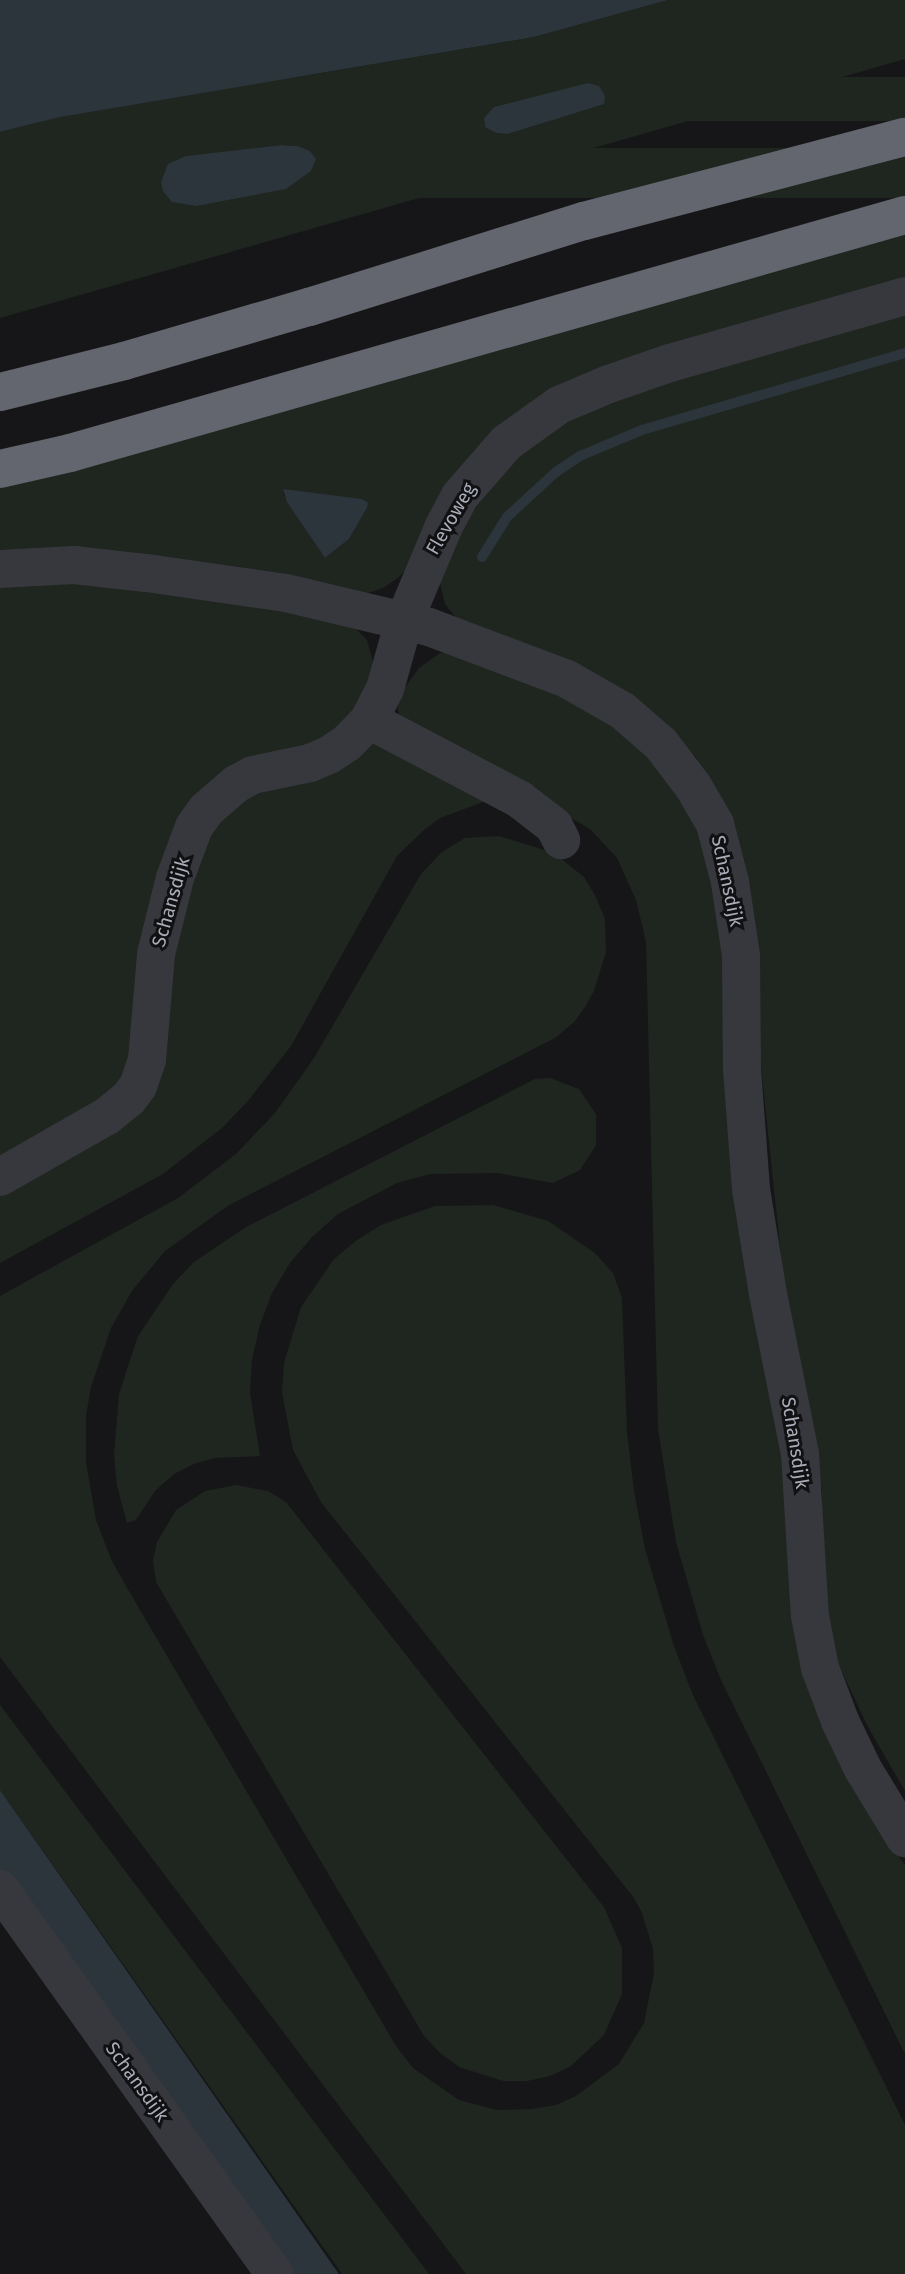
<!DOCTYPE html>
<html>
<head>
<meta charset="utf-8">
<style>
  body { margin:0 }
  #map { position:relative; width:905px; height:2274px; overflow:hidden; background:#161618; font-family:"Fira Sans",sans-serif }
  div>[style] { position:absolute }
  .green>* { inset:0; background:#1e261f; transform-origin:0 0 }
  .water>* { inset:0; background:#2c353c; transform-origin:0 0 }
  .stream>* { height:10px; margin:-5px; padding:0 5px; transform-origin:5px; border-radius:5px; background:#2c353c }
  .minor>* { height:38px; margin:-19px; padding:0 19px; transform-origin:19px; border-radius:19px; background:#37383d }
  .highway>* { height:38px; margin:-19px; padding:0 19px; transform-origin:19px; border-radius:19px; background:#63666e }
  span { translate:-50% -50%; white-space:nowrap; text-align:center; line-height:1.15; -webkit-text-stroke:6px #111113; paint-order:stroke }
  .street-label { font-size:19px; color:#a8adb8 }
</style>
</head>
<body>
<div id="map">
  <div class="green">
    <i style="clip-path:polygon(evenodd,668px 0,905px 0,905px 59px,0 318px,0 132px,60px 117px,534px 37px,668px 0,588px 83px,604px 104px,508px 134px,496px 133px,485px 127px,484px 118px,494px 107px,588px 83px,668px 0,281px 145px,297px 146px,286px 189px,197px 206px,186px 156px,281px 145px)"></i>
    <i style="left:905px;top:77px;width:44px;height:942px;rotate:90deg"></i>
    <i style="left:905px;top:148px;width:50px;height:941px;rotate:90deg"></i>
    <i style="clip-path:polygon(evenodd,905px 224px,905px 283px,601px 372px,399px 577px,383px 588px,365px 594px,0 556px,0 482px,905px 224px,283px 493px,367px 508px,349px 539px,325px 558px,283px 493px)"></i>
    <i style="clip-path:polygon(905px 312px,905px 1791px,868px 1727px,836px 1659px,822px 1580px,822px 1491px,784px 1285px,751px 970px,714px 791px,695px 756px,640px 717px,461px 624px,445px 604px,440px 583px,450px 541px,517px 454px,584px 408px)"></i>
    <i style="clip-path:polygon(66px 580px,278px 607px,356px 629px,367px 640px,374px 666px,356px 710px,321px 741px,228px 770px,131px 1058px,117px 1088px,0 1159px,0 583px)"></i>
    <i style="clip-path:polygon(440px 653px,452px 653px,560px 694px,614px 723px,650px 755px,700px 830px,714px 885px,788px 1507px,892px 1847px,905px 1865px,905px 2054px,721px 1680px,703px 1635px,676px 1542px,658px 1429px,646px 942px,636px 900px,617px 858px,590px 829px,400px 719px,397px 705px,404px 689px,419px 668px)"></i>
    <i style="clip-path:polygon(375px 738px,486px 801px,440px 818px,424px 830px,397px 856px,291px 1046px,248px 1101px,222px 1128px,163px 1174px,0 1263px,0 1196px,116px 1129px,166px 1002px,181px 913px,209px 835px,231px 807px)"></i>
    <i style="clip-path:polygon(499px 836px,554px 853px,584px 877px,596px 897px,605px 919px,606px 952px,594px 991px,585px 1007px,574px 1022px,555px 1038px,229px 1205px,165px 1251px,132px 1291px,111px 1328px,91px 1387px,86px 1416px,86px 1462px,96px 1520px,111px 1559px,126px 1586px,396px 2046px,413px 2068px,459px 2100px,497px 2110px,532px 2109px,556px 2105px,576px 2096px,619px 2064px,644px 2023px,654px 1973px,653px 1949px,642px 1913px,634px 1898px,321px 1502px,293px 1450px,282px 1392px,284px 1363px,301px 1307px,334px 1259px,357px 1240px,381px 1225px,435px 1206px,493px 1205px,548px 1221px,595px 1253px,613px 1273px,622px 1298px,627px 1432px,634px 1491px,645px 1549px,674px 1646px,692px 1693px,905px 2125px,905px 2274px,466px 2274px,0 1657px,0 1296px,178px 1198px,236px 1154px,275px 1113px,314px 1058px,421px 874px,442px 852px,465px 838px)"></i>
    <i style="clip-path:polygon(550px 1078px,579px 1089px,596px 1114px,596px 1145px,580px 1170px,553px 1183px,497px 1173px,430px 1174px,397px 1183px,338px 1214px,312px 1237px,290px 1263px,272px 1293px,260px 1325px,252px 1359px,250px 1393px,260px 1456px,214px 1458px,194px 1464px,174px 1474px,155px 1491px,136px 1520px,127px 1523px,117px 1486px,114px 1455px,119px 1394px,138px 1336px,173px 1284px,194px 1262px,246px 1227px,535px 1079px)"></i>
    <i style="clip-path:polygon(236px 1485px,268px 1491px,286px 1502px,604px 1907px,622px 1948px,622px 1994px,604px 2035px,571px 2066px,550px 2076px,527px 2081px,503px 2081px,459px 2067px,440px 2053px,424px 2036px,156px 1582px,153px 1560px,157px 1542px,176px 1510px,205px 1491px)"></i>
    <i style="clip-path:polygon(0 1705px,429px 2274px,342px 2274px,0 1790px)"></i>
    <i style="clip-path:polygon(0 1837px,310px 2274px,294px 2274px,0 1864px)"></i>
  </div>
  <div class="water">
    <i style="clip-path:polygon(0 0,668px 0,534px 37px,60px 117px,0 132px)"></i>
    <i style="clip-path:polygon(588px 83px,599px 86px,605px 96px,604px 104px,508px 134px,496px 133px,485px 127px,484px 118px,494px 107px)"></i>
    <i style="clip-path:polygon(281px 145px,297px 146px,310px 151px,316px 159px,311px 171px,286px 189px,197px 206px,172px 202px,163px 191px,161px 182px,168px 164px,186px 156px)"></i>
    <i style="clip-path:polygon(283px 489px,362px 499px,368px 503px,367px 508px,349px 539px,325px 558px,287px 502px)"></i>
    <i style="left:0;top:1790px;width:593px;height:47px;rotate:55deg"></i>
  </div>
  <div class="stream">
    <i style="left:482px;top:557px;width:47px;rotate:-58deg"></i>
    <i style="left:507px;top:517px;width:67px;rotate:-42.6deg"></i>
    <i style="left:556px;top:472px;width:29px;rotate:-34deg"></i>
    <i style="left:580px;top:456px;width:67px;rotate:-22.8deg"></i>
    <i style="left:642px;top:430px;width:274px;rotate:-16.3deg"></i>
  </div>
  <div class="minor">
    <i style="left:0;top:569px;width:74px;rotate:-3.1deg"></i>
    <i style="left:74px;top:565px;width:73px;rotate:6.3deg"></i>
    <i style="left:147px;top:573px;width:140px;rotate:8.2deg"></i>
    <i style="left:286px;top:593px;width:147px;rotate:13.4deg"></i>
    <i style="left:429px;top:627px;width:147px;rotate:20.6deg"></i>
    <i style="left:567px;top:679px;width:64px;rotate:29.7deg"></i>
    <i style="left:623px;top:711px;width:50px;rotate:41deg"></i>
    <i style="left:661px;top:744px;width:53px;rotate:52.7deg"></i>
    <i style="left:693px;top:786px;width:44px;rotate:59.9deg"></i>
    <i style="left:715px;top:824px;width:60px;rotate:75.5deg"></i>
    <i style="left:730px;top:882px;width:75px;rotate:81.5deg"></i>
    <i style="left:741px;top:956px;width:113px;rotate:89.5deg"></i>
    <i style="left:742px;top:1069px;width:120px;rotate:85.7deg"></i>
    <i style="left:751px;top:1189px;width:106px;rotate:80.8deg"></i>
    <i style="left:768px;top:1294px;width:163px;rotate:78.7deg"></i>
    <i style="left:800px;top:1454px;width:162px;rotate:86.5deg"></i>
    <i style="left:810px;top:1616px;width:53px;rotate:79.1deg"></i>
    <i style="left:820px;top:1668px;width:57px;rotate:69.3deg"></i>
    <i style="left:840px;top:1721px;width:53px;rotate:64.4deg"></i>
    <i style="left:863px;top:1769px;width:81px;rotate:58.7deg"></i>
    <i style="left:369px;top:720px;width:170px;rotate:27.8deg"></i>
    <i style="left:519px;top:799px;width:44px;rotate:37.6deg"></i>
    <i style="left:554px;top:826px;width:16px;rotate:63deg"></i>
    <i style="left:0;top:1177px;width:123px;rotate:-29.7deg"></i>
    <i style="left:107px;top:1116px;width:28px;rotate:-39deg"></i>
    <i style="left:129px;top:1098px;width:15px;rotate:-53deg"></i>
    <i style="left:138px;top:1086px;width:28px;rotate:-71deg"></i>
    <i style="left:147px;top:1060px;width:106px;rotate:-85.1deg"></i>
    <i style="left:156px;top:954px;width:78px;rotate:-76deg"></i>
    <i style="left:175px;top:878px;width:54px;rotate:-69.6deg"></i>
    <i style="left:194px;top:827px;width:21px;rotate:-55deg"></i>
    <i style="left:206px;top:810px;width:40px;rotate:-41deg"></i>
    <i style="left:236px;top:784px;width:19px;rotate:-28deg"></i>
    <i style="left:253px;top:775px;width:58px;rotate:-11.9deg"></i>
    <i style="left:310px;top:763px;width:21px;rotate:-23deg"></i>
    <i style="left:329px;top:755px;width:22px;rotate:-34deg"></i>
    <i style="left:347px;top:743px;width:32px;rotate:-46deg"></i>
    <i style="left:369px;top:720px;width:35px;rotate:-63deg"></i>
    <i style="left:385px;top:689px;width:71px;rotate:-74.4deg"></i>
    <i style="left:404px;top:621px;width:103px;rotate:-67.2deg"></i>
    <i style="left:444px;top:526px;width:34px;rotate:-62deg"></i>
    <i style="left:460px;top:496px;width:70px;rotate:-49deg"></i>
    <i style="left:506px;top:443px;width:65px;rotate:-35.6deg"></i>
    <i style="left:559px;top:405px;width:54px;rotate:-22.8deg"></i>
    <i style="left:609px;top:384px;width:65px;rotate:-19deg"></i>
    <i style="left:670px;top:363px;width:244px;rotate:-15.9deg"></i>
    <i style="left:0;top:1889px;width:473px;rotate:54.5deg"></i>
  </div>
  <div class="highway">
    <i style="left:0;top:392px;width:128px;rotate:-14deg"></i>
    <i style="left:124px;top:361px;width:193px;rotate:-16.3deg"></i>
    <i style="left:309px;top:307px;width:288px;rotate:-17.4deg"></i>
    <i style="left:584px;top:221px;width:332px;rotate:-14.7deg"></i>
    <i style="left:0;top:469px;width:72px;rotate:-12.9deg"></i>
    <i style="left:70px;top:453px;width:868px;rotate:-15.91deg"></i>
  </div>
  <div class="street-label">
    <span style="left:451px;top:519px;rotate:-60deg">Flevoweg</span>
    <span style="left:727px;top:881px;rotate:78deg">Schansdijk</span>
    <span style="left:171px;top:902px;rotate:-74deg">Schansdijk</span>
    <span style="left:795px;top:1443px;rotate:81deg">Schansdijk</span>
    <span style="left:137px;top:2082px;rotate:54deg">Schansdijk</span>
  </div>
</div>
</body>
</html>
